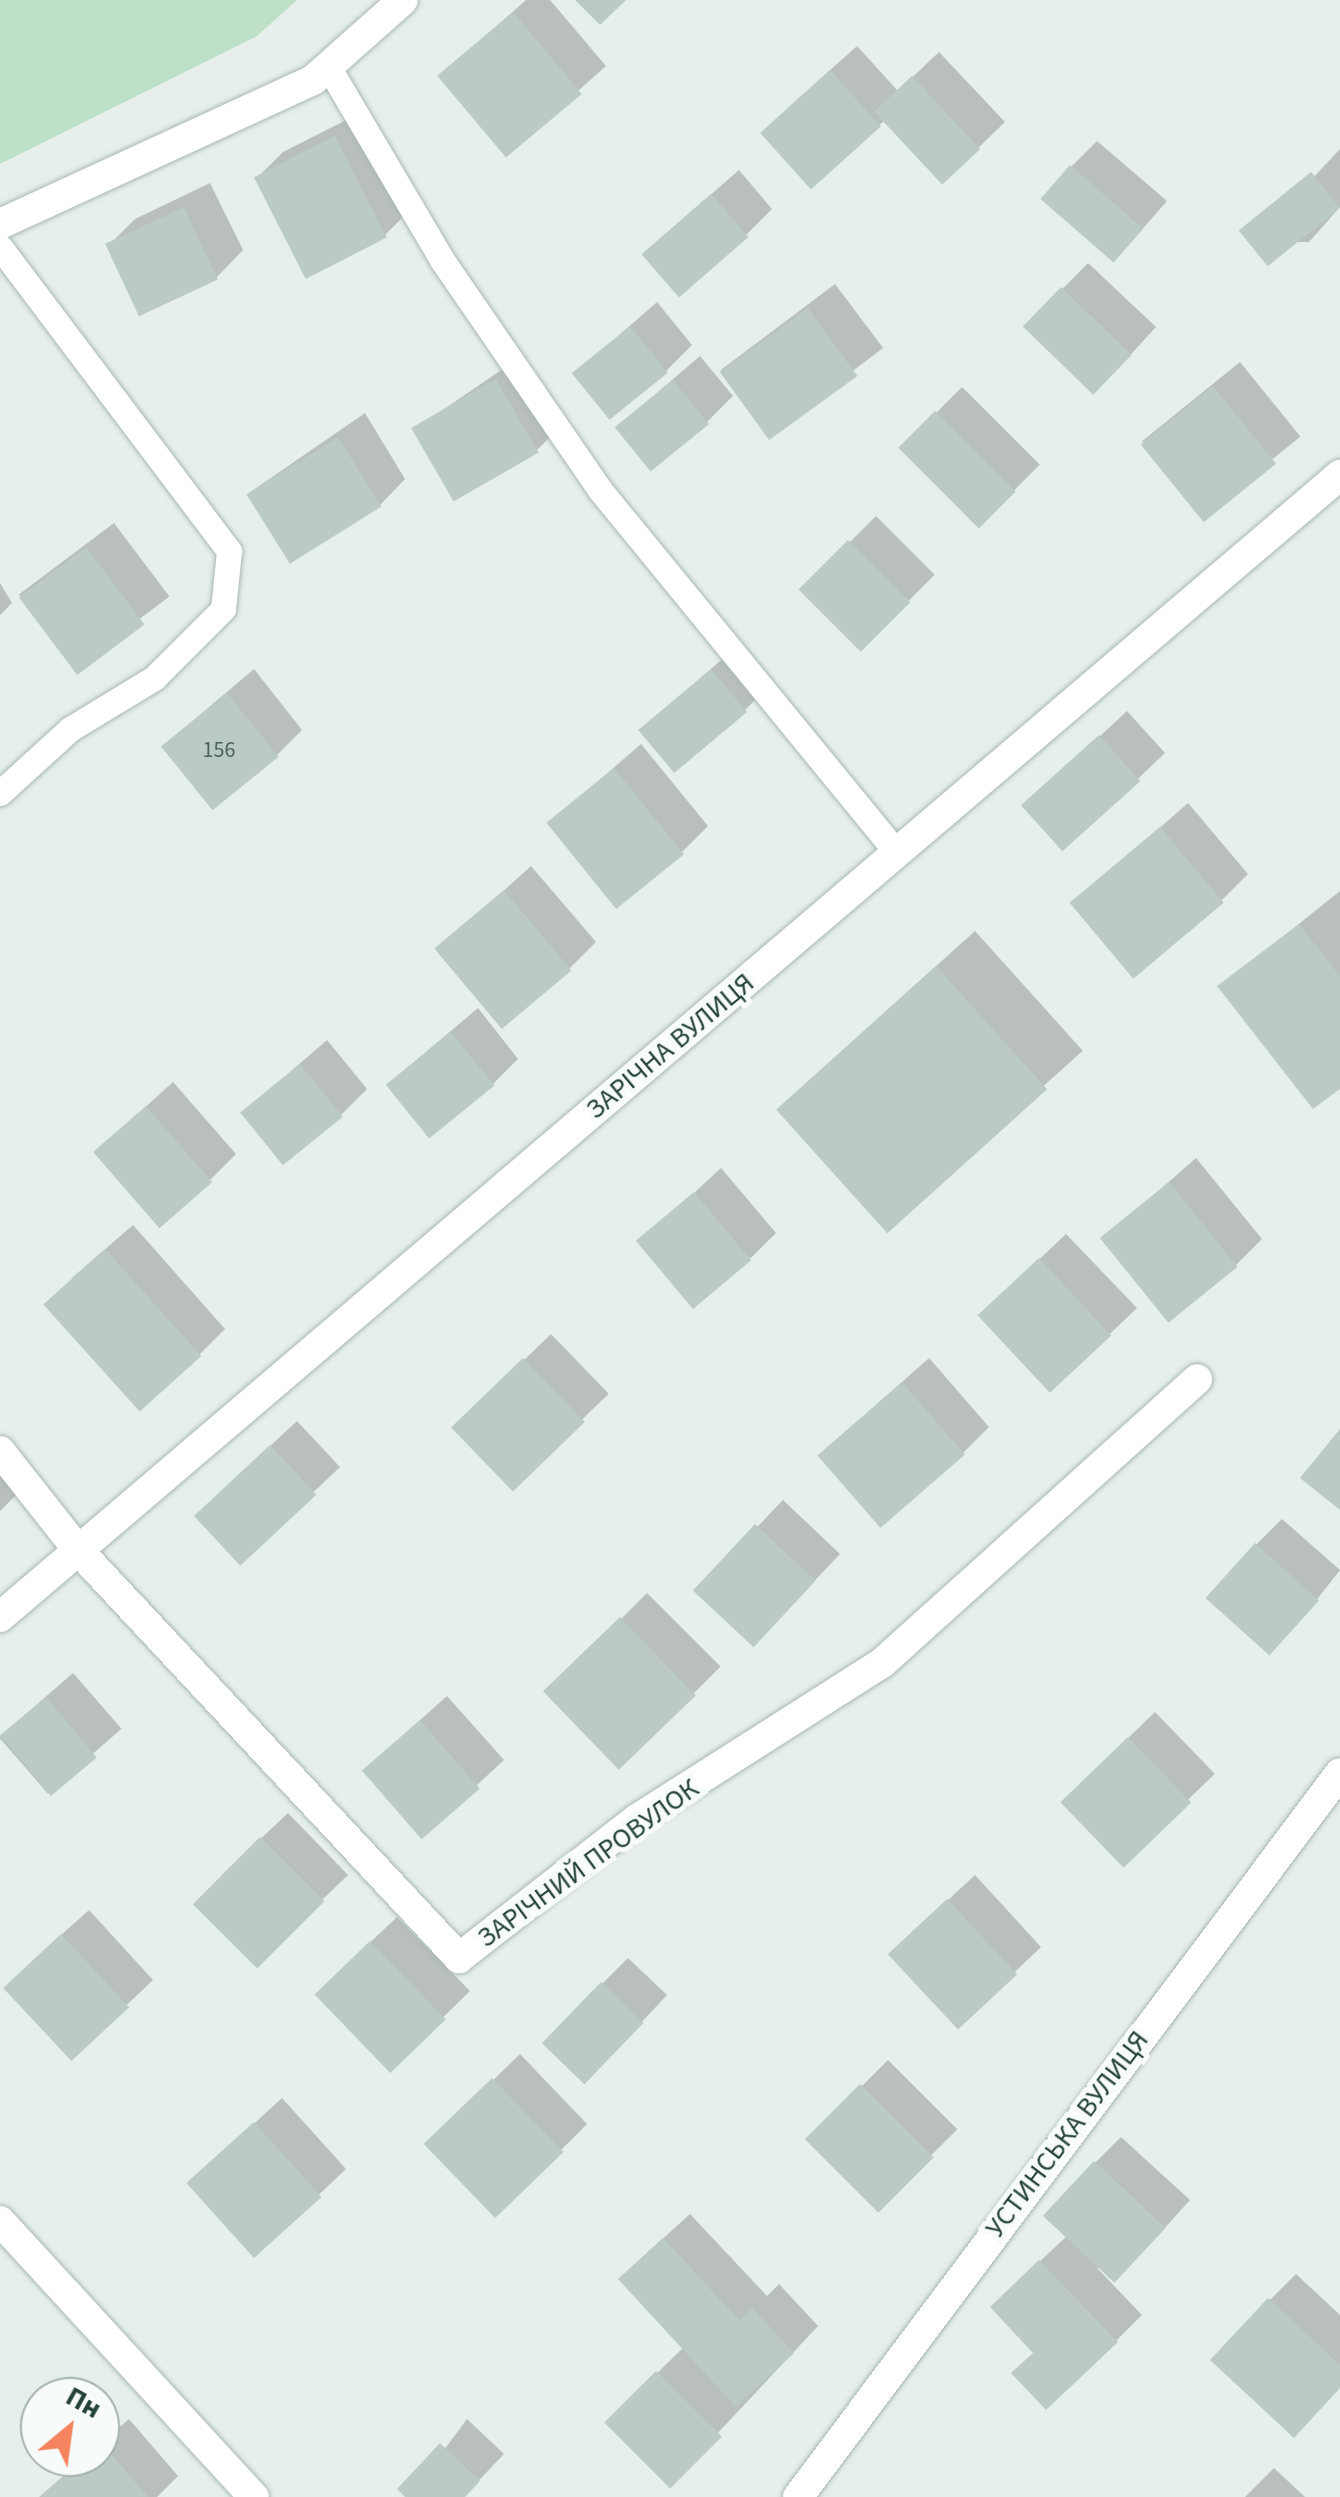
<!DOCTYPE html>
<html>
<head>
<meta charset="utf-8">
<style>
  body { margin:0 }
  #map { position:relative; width:1340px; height:2497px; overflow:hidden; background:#e6efeb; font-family:"Source Sans 3",sans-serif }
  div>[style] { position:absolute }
  .green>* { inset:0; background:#bfe0c8 }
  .shadow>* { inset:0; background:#0003; transform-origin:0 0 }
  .building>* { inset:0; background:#bbcac4; transform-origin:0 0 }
  .roads { filter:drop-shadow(0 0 2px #a8b8b2) drop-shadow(0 0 2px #a8b8b2) }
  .service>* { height:25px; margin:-12.5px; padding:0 12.5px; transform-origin:12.5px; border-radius:12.5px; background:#fff }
  .minor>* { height:30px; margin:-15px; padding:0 15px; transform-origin:15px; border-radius:15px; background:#fff }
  span { translate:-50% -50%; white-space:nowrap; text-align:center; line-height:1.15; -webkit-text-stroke:10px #f7fbf9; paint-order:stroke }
  .number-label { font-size:22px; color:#4a645c }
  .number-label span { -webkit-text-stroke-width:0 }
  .street-label { font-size:28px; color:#24423a }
  .north { position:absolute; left:20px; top:2377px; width:100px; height:100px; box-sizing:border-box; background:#f7fbf9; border:2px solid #a3b1ad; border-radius:50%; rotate:29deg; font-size:28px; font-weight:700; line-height:40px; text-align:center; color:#24423a }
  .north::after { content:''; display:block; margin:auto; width:35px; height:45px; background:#f4845f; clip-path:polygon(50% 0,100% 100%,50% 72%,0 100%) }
</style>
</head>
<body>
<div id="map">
  <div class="green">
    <i style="clip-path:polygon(0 0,297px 0,257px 36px,0 164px)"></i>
  </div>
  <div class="shadow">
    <i style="clip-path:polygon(526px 0,550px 0,606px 66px,507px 154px,441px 76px)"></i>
    <i style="clip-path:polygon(857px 46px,898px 91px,939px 52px,1005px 122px,944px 181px,885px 120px,812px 185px,790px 106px)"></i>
    <i style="clip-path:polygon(362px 112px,411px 209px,385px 235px,257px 178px,283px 152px)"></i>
    <i style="clip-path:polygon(1097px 141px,1167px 201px,1139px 233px,1071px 167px)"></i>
    <i style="clip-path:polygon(1340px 149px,1340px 207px,1309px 242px,1253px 242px)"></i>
    <i style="clip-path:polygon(739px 170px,772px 209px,746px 235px,644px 253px)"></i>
    <i style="clip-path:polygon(210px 183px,243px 250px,217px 277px,142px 313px,109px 245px,135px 219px)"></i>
    <i style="clip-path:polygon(1088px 263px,1156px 327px,1121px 365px,1026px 326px)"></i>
    <i style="left:835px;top:284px;width:80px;height:143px;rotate:53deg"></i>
    <i style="clip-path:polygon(657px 302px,692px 345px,666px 371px,576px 373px)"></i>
    <i style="clip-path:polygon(523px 355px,563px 424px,537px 450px,415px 429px)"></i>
    <i style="clip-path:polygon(700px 356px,733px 396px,707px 422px,617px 427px)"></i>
    <i style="left:1240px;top:362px;width:96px;height:126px;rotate:51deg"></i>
    <i style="left:962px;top:387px;width:110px;height:86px;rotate:45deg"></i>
    <i style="clip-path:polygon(365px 413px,405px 479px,380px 505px,249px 493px)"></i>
    <i style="left:876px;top:516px;width:83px;height:104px;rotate:45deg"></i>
    <i style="left:114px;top:523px;width:92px;height:119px;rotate:53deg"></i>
    <i style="clip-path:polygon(0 583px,12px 603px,0 615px)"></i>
    <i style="clip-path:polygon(738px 645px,771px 684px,745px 710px,642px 730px)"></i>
    <i style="clip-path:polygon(254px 669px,302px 730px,276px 756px,163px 746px)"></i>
    <i style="clip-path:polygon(1127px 711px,1165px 753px,1065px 848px,1052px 781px)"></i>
    <i style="clip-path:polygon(641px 744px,708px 826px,682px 852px,549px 824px)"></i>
    <i style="clip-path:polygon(1188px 803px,1248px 874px,1222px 900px,1073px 904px)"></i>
    <i style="clip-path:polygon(531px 866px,596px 942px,570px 968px,439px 949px)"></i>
    <i style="clip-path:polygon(1340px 891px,1340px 1085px,1221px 986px)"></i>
    <i style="left:975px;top:931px;width:161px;height:264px;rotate:48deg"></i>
    <i style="clip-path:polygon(478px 1008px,518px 1059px,492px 1085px,388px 1084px)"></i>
    <i style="clip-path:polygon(327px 1040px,367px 1089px,341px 1115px,244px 1112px)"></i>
    <i style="clip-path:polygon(173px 1082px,236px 1154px,210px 1180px,96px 1152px)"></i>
    <i style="clip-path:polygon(1196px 1158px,1262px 1239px,1236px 1265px,1104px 1239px)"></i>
    <i style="clip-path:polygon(721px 1168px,776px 1233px,751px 1258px,641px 1242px)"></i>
    <i style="clip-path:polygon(133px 1225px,225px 1329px,199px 1355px,72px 1278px)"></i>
    <i style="clip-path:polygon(1066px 1234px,1137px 1308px,1052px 1389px,1007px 1290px)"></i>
    <i style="left:551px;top:1334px;width:83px;height:134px;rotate:46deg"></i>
    <i style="clip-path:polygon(929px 1358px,989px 1427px,963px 1453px,820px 1455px)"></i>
    <i style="clip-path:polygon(297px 1421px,340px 1467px,240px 1562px,223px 1490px)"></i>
    <i style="clip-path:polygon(0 1465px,21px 1490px,0 1511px)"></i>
    <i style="clip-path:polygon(783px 1500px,840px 1554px,779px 1618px,697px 1590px)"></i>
    <i style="clip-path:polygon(1282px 1519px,1340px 1570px,1296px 1626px,1256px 1545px)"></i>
    <i style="left:647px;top:1593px;width:104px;height:140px;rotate:45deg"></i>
    <i style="left:73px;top:1673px;width:74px;height:98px;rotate:49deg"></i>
    <i style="clip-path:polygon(447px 1696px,504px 1760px,422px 1836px,391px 1746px)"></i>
    <i style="left:1155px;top:1712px;width:86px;height:128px;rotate:46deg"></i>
    <i style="clip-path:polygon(288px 1813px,348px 1875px,322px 1900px,221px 1876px)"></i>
    <i style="clip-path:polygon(975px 1875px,1041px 1947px,958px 2026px,917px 1929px)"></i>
    <i style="clip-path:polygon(89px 1910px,153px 1980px,71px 2058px,32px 1961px)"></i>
    <i style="clip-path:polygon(397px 1917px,470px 1991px,390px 2069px,343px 1968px)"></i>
    <i style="clip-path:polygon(628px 1958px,667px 1995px,611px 2055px,602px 1984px)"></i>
    <i style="clip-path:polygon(520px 2054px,587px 2124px,561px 2150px,428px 2144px)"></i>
    <i style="left:888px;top:2060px;width:98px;height:112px;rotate:45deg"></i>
    <i style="clip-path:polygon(282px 2098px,346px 2169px,256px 2254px,217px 2158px)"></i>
    <i style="clip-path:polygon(1121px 2137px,1190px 2200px,1142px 2253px,1097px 2268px,1142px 2315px,1116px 2341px,1019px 2281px,1068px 2235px,1095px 2163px)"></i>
    <i style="clip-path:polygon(690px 2214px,767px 2296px,779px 2284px,818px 2326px,670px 2484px,607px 2422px,684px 2347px,647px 2253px)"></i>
    <i style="clip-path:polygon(1296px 2274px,1340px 2315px,1340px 2386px,1270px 2300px)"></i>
    <i style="clip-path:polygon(129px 2419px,178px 2476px,157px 2497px,41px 2497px,85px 2457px,100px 2457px,100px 2444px)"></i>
    <i style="clip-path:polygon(467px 2419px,504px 2454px,463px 2497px,409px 2497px)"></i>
    <i style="clip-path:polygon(1274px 2468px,1305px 2497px,1245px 2497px)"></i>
  </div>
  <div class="building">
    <i style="clip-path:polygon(575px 0,626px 0,600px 25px)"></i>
    <i style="left:513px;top:12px;width:107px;height:99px;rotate:50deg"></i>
    <i style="left:830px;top:70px;width:76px;height:94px;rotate:48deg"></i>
    <i style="left:912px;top:76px;width:100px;height:52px;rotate:47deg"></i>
    <i style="left:335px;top:136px;width:114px;height:91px;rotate:63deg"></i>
    <i style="left:1070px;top:165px;width:97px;height:45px;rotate:41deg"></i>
    <i style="left:1311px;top:172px;width:46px;height:93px;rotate:51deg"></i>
    <i style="left:711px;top:194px;width:57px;height:92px;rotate:49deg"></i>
    <i style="left:184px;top:207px;width:80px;height:87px;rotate:65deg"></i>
    <i style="left:1061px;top:287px;width:98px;height:55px;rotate:44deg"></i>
    <i style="left:808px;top:308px;width:84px;height:109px;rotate:54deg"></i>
    <i style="left:630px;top:326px;width:60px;height:75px;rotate:51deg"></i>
    <i style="left:496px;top:379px;width:85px;height:98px;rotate:60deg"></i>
    <i style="left:673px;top:380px;width:57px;height:75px;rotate:51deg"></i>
    <i style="left:1213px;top:386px;width:100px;height:93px;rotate:51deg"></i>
    <i style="left:935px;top:411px;width:114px;height:52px;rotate:45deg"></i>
    <i style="left:338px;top:437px;width:82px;height:108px;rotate:58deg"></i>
    <i style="left:848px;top:540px;width:88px;height:70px;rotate:45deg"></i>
    <i style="left:86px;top:547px;width:97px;height:84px;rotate:53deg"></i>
    <i style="left:711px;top:669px;width:56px;height:95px;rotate:50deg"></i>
    <i style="left:227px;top:693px;width:82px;height:85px;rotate:51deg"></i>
    <i style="left:1099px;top:735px;width:62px;height:105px;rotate:48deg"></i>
    <i style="left:614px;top:768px;width:111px;height:87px;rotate:51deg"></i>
    <i style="left:1160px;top:827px;width:99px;height:118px;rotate:50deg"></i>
    <i style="left:504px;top:890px;width:105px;height:91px;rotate:50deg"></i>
    <i style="clip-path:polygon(1299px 924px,1340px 976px,1340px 1089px,1313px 1109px,1217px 986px)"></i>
    <i style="left:936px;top:966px;width:166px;height:215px;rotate:48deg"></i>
    <i style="left:451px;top:1032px;width:69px;height:84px;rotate:51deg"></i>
    <i style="left:300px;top:1064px;width:68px;height:77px;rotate:51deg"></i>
    <i style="left:146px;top:1106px;width:101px;height:70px;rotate:49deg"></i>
    <i style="left:1169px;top:1182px;width:109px;height:89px;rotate:51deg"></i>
    <i style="left:694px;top:1192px;width:89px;height:76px;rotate:50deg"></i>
    <i style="left:105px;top:1249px;width:144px;height:83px;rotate:48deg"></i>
    <i style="left:1039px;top:1258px;width:106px;height:84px;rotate:47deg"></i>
    <i style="left:523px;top:1358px;width:89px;height:100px;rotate:46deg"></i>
    <i style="left:902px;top:1382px;width:96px;height:112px;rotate:49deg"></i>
    <i style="clip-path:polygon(1340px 1429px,1340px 1510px,1300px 1478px)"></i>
    <i style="left:270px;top:1445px;width:68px;height:104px;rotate:47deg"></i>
    <i style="left:755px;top:1524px;width:83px;height:91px;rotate:43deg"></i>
    <i style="left:1255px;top:1543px;width:86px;height:74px;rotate:42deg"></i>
    <i style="left:620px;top:1617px;width:109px;height:107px;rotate:46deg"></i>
    <i style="left:46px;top:1697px;width:79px;height:60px;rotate:50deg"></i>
    <i style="left:420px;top:1720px;width:91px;height:77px;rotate:49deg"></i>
    <i style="left:1128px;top:1737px;width:91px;height:94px;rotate:46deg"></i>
    <i style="left:260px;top:1837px;width:91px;height:95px;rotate:45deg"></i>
    <i style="left:947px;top:1899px;width:103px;height:81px;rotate:47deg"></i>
    <i style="left:61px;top:1934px;width:100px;height:79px;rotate:47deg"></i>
    <i style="left:370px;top:1941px;width:109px;height:77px;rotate:46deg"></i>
    <i style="left:601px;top:1982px;width:59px;height:85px;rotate:44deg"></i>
    <i style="left:492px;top:2078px;width:103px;height:95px;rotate:46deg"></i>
    <i style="left:860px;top:2084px;width:104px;height:78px;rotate:45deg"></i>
    <i style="left:254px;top:2122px;width:101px;height:91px;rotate:48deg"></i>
    <i style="left:1094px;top:2161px;width:98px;height:75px;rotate:43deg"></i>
    <i style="clip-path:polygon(663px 2238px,739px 2320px,752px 2308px,794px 2353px,736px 2407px,618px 2279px)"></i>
    <i style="clip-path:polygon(1039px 2260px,1118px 2342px,1046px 2410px,1011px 2373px,1033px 2353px,990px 2307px)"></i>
    <i style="clip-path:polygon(1268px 2298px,1340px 2365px,1340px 2388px,1294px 2438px,1210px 2360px)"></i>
    <i style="left:656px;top:2371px;width:93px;height:73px;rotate:45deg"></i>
    <i style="clip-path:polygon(100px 2441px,148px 2497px,39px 2497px,85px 2457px,100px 2457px)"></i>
    <i style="clip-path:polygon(440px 2443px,480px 2481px,465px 2497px,405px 2497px,397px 2489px)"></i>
  </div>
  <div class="roads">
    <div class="service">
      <i style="left:329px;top:68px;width:223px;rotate:59.5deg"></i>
      <i style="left:442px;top:260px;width:279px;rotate:55.5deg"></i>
      <i style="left:600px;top:490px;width:469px;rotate:50.7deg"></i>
      <i style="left:0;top:247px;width:381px;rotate:53deg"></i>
      <i style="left:229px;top:551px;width:58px;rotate:95.9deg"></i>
      <i style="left:223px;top:609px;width:98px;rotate:135deg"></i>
      <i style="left:154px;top:678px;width:98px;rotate:148.7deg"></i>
      <i style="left:70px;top:729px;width:95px;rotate:137.6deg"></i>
    </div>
    <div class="minor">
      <i style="left:0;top:224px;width:345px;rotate:-24.7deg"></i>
      <i style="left:313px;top:80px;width:120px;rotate:-41.6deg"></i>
      <i style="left:0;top:1451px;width:125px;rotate:51.8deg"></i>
      <i style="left:77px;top:1549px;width:560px;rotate:46.95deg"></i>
      <i style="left:459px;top:1958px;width:226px;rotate:-38deg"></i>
      <i style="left:637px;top:1819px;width:290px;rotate:-32.5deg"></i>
      <i style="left:882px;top:1663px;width:424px;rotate:-42deg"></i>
      <i style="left:0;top:1617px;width:1761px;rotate:-40.44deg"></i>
      <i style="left:0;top:2221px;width:375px;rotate:47.4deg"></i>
      <i style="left:798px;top:2497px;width:904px;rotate:-53.18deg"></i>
    </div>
  </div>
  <div class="number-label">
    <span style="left:219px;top:751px">156</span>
  </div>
  <div class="street-label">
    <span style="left:670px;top:1046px;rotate:-40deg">ЗАРІЧНА ВУЛИЦЯ</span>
    <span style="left:588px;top:1863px;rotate:-36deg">ЗАРІЧНИЙ ПРОВУЛОК</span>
    <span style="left:1067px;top:2134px;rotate:-53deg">УСТИНСЬКА ВУЛИЦЯ</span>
  </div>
  <div class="north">Пн</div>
</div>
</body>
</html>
